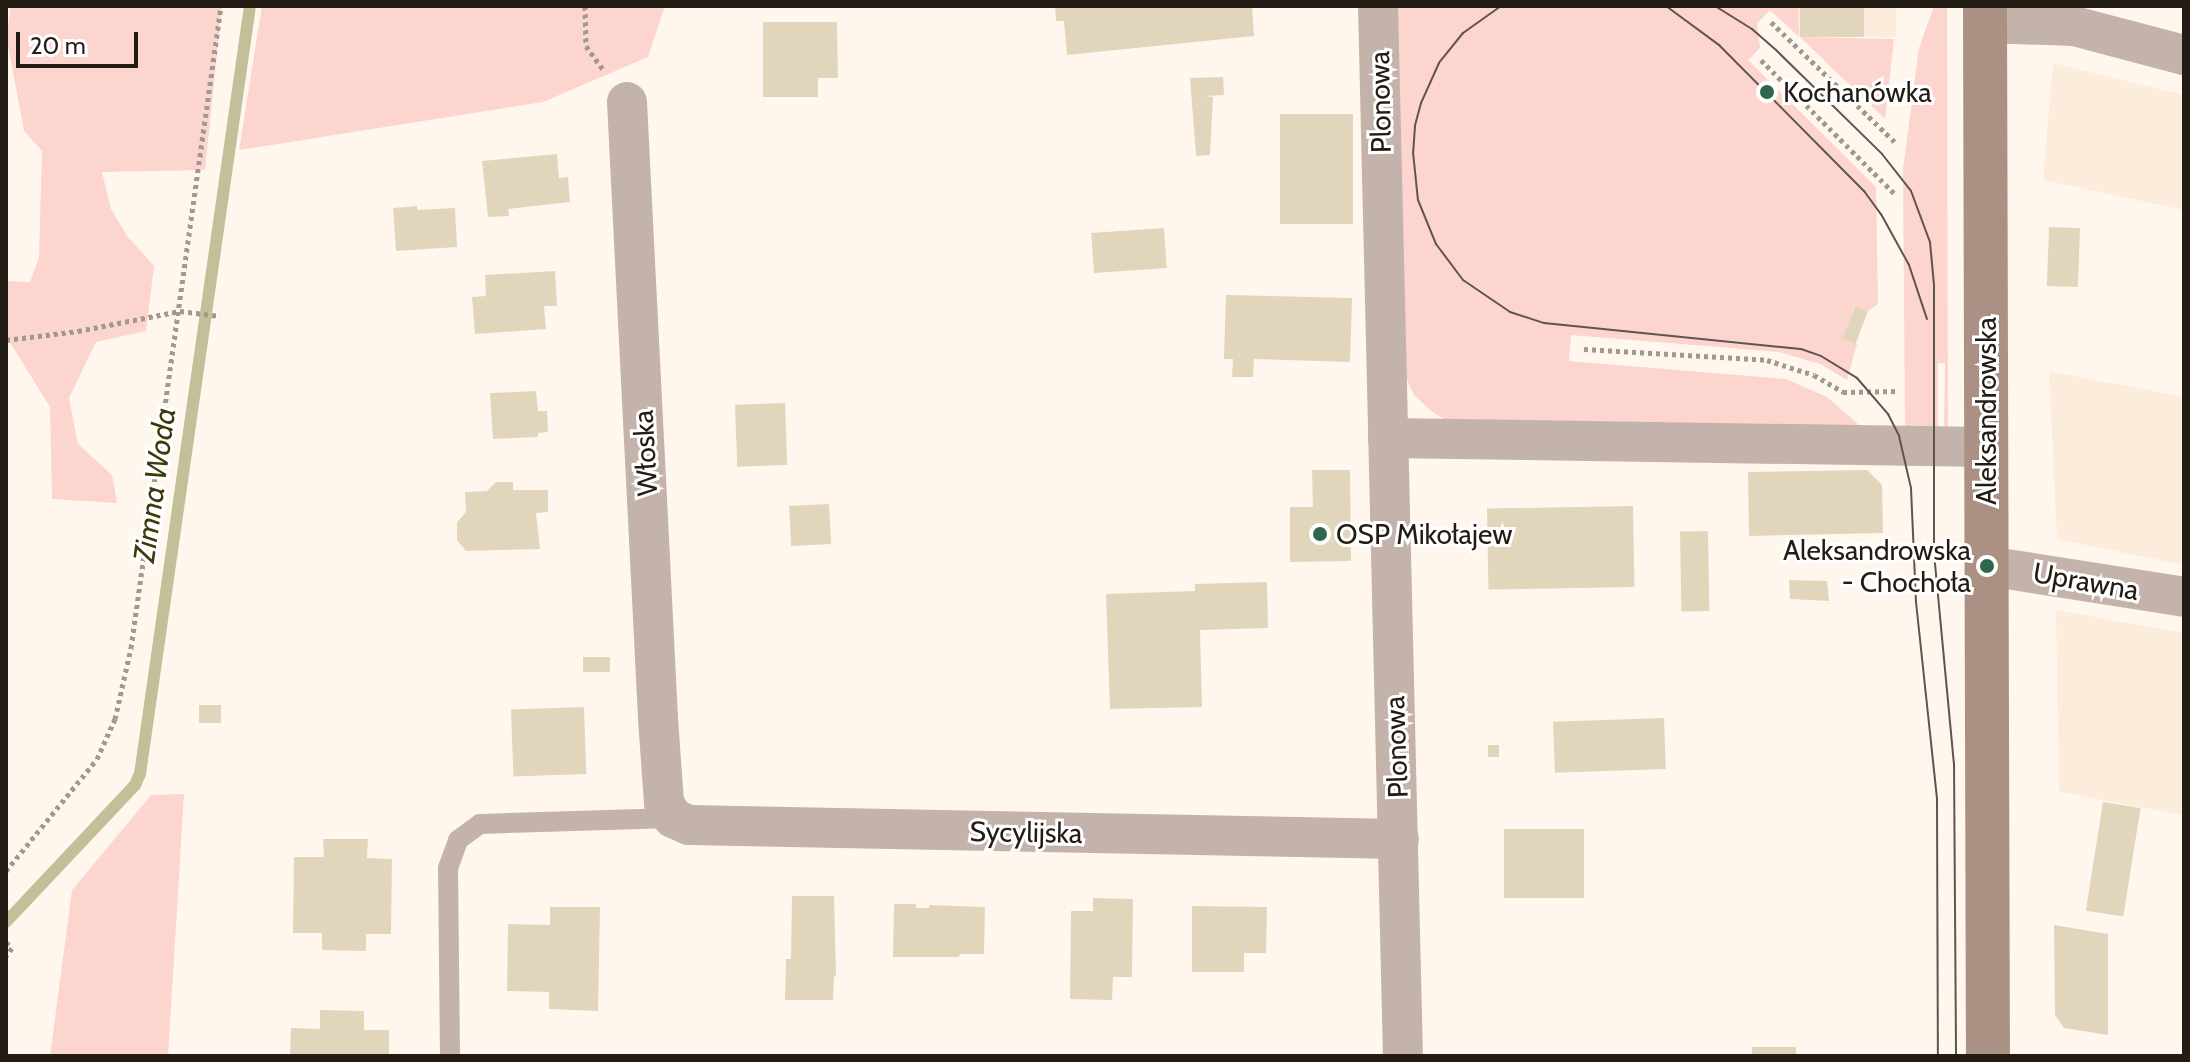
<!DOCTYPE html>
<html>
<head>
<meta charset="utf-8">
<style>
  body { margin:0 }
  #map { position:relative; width:2190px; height:1062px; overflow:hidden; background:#fff7ee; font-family:Cabin,sans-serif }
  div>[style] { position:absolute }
  .built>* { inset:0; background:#fcecdc; transform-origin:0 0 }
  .green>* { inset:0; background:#fcd5ce }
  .stream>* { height:12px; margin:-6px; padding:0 6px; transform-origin:6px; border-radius:6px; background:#c1c099 }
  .building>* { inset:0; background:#e1d6bc; transform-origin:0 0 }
  .path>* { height:5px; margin-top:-2.5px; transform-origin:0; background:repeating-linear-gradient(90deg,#a09990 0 4px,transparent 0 8px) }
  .service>* { height:20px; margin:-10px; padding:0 10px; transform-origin:10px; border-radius:10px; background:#c4b3aa }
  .minor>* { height:40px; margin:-20px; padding:0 20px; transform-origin:20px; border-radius:20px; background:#c4b3aa }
  .secondary>* { height:44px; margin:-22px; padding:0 22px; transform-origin:22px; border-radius:22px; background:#aa9184 }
  .tram>* { height:2px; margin:-1px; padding:0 1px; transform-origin:1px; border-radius:1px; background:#5e564e }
  .dots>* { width:22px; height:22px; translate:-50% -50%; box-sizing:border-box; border:4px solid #fff; border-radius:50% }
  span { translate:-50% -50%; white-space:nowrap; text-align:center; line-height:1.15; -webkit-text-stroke:6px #fff; paint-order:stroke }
  .poi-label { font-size:28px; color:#231c14 }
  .left { translate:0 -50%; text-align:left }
  .right { translate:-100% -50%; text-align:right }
  .street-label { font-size:28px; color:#231c14 }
  .water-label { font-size:30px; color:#3c3a09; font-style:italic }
  .frame { position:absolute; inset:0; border:8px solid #231c14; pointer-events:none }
  .scale { position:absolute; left:16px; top:32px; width:122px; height:36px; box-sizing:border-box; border:4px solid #231c14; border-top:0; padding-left:10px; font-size:24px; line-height:28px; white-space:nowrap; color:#231c14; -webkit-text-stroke:6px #fff; paint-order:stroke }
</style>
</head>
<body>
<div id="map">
  <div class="built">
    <i style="left:1798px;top:6px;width:98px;height:31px"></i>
    <i style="clip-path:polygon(2053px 63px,2184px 95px,2184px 210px,2043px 180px)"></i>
    <i style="clip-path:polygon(2049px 371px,2184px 397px,2184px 565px,2057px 539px)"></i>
    <i style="clip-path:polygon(2056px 610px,2184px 633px,2184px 815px,2059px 792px)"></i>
  </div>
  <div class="green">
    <i style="clip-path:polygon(10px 6px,222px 6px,205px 170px,102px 172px,111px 209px,127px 236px,154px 266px,146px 331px,96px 342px,69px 398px,78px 444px,112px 475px,117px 503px,52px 499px,50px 407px,6px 336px,6px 281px,30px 282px,39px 258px,42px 151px,24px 131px,7px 40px)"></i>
    <i style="clip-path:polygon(262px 6px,665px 6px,648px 57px,543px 102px,239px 150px)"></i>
    <i style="clip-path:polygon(1389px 6px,1798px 6px,1799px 37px,1770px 10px,1757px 24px,1760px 48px,1748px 60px,1876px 187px,1878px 304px,1868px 311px,1854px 306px,1844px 339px,1857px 344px,1847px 380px,1820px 364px,1779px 352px,1571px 335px,1569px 361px,1786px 379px,1827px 397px,1857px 423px,1859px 429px,1453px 424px,1432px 412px,1414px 395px,1401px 368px)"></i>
    <i style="clip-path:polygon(1934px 6px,1947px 6px,1948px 427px,1944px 428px,1945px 363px,1938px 363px,1938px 429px,1905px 429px,1903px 169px,1919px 48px)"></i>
    <i style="clip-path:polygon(1800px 37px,1894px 39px,1885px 119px)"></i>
    <i style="clip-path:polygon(184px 794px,168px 1056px,50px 1056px,72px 890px,151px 795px)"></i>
  </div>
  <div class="stream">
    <i style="left:6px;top:922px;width:188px;rotate:-46.7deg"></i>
    <i style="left:135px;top:785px;width:12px;rotate:-66deg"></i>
    <i style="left:140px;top:774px;width:776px;rotate:-81.85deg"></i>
  </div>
  <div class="building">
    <i style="clip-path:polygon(1055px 6px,1252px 6px,1254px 36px,1067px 55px,1064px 21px,1056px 21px)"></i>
    <i style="left:1800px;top:6px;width:64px;height:31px"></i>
    <i style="clip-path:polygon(763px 22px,837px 22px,838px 78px,818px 78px,818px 97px,763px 97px)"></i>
    <i style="clip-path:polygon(1223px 77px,1224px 95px,1204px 96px,1213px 97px,1210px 155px,1196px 156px,1190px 78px)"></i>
    <i style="left:1280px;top:114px;width:73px;height:110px"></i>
    <i style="clip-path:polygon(557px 154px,559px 178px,568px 177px,570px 202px,508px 209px,509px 216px,488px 217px,482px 161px)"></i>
    <i style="clip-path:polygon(417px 206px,417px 210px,455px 208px,457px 247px,396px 251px,393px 208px)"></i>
    <i style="left:2049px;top:227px;width:31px;height:59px;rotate:2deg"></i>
    <i style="left:1164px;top:228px;width:40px;height:73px;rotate:86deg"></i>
    <i style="clip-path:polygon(555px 271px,557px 306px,544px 306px,546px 329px,475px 334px,472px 297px,486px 296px,485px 275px)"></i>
    <i style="clip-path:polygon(1226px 295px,1352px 298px,1350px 362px,1254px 359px,1253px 377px,1232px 377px,1233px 359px,1224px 359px)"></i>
    <i style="left:1855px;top:306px;width:14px;height:35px;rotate:21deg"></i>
    <i style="clip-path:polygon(536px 391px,538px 411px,547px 411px,548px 432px,538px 433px,538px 437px,493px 439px,490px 393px)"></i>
    <i style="left:785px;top:403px;width:62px;height:50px;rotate:88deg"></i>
    <i style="clip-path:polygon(1312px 470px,1350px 470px,1351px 561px,1290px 562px,1290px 507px,1313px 507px)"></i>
    <i style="clip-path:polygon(1867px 470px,1882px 485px,1883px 533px,1749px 536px,1748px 472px)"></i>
    <i style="clip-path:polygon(496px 482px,513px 482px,513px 490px,548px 490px,548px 512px,536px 513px,540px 549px,466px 551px,457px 540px,457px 522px,466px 512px,465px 492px,487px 491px)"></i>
    <i style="left:829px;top:504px;width:40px;height:40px;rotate:87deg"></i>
    <i style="left:1633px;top:506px;width:81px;height:146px;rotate:89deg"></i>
    <i style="left:1708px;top:531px;width:80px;height:28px;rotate:89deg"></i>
    <i style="clip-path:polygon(1789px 580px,1827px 581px,1829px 601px,1790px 599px)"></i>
    <i style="clip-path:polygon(1267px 582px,1268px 628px,1200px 630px,1202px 707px,1110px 709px,1106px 594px,1195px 591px,1195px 584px)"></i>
    <i style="left:583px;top:657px;width:27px;height:15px"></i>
    <i style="left:199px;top:705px;width:22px;height:18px"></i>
    <i style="left:584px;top:707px;width:67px;height:73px;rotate:88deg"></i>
    <i style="left:1664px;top:718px;width:51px;height:111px;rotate:88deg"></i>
    <i style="left:1488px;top:745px;width:11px;height:12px"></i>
    <i style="left:2103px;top:802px;width:38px;height:110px;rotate:9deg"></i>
    <i style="left:1504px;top:829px;width:80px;height:69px"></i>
    <i style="clip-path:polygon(323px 839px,368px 839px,367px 858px,392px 859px,391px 934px,366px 934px,366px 951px,322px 950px,322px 933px,293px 933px,294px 857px,324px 857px)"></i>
    <i style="clip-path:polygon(792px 896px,834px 896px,836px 977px,834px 976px,833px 1000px,785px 1000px,786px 959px,791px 959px)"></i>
    <i style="clip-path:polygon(1093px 898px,1133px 899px,1132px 977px,1113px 977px,1112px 1000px,1070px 999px,1071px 911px,1093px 911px)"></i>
    <i style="clip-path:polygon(894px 904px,916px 904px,916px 908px,929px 908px,929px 905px,985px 907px,984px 954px,960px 954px,959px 957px,893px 957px)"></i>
    <i style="clip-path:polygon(1192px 906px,1267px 907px,1266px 953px,1244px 953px,1244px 972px,1192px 972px)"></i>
    <i style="clip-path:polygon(550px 907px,600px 907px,598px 1011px,549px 1009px,549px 992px,507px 991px,508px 924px,550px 925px)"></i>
    <i style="clip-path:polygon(2054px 925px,2108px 934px,2108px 1035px,2064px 1028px,2055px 1015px)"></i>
    <i style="clip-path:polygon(320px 1010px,364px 1011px,364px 1030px,389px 1030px,389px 1056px,290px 1056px,291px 1028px,320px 1029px)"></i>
    <i style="left:1796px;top:1047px;width:9px;height:44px;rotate:90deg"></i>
  </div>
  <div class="path">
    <i style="left:585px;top:6px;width:40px;rotate:88.6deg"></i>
    <i style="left:586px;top:46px;width:31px;rotate:54deg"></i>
    <i style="left:1771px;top:22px;width:175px;rotate:44.1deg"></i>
    <i style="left:1761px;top:60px;width:188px;rotate:45deg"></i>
    <i style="left:6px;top:340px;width:73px;rotate:-7.1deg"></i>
    <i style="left:78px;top:331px;width:104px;rotate:-11.1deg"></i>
    <i style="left:180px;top:311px;width:40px;rotate:7.1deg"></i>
    <i style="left:1584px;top:349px;width:183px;rotate:3.4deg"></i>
    <i style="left:1767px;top:360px;width:49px;rotate:17.7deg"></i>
    <i style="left:1814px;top:375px;width:34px;rotate:30deg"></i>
    <i style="left:1843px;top:392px;width:55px;rotate:-1deg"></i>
    <i style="left:6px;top:871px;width:144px;rotate:-50.9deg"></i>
    <i style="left:97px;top:759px;width:44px;rotate:-65.8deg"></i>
    <i style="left:115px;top:719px;width:73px;rotate:-77.3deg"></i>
    <i style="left:131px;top:648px;width:648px;rotate:-82.02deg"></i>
    <i style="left:6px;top:942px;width:8px;rotate:45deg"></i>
    <i style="left:12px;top:948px;width:10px;rotate:127deg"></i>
  </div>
  <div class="service">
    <i style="left:450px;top:1056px;width:188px;rotate:-90.6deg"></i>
    <i style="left:448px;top:868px;width:30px;rotate:-70deg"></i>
    <i style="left:458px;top:840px;width:27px;rotate:-36deg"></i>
    <i style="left:480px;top:824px;width:193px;rotate:-1.8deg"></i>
  </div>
  <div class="minor">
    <i style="left:1378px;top:6px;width:1050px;rotate:88.64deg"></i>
    <i style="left:1985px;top:23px;width:89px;rotate:1.9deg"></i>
    <i style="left:2074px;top:26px;width:114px;rotate:14.8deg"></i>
    <i style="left:627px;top:102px;width:618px;rotate:87.12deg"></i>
    <i style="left:658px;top:719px;width:84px;rotate:85.9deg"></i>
    <i style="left:664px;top:803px;width:17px;rotate:59deg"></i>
    <i style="left:673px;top:818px;width:17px;rotate:24deg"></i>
    <i style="left:689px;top:825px;width:710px;rotate:1.13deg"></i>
    <i style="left:1388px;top:438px;width:598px;rotate:0.86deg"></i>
    <i style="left:1987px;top:566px;width:199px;rotate:8.9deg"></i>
  </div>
  <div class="secondary">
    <i style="left:1985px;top:6px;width:1050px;rotate:89.84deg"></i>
  </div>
  <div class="tram">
    <i style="left:1501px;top:6px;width:47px;rotate:144.6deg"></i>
    <i style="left:1463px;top:33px;width:38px;rotate:129deg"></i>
    <i style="left:1439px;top:63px;width:44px;rotate:114.2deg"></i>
    <i style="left:1421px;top:103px;width:24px;rotate:105deg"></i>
    <i style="left:1415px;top:126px;width:26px;rotate:94deg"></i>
    <i style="left:1413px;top:152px;width:48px;rotate:84.1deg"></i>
    <i style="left:1418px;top:200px;width:48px;rotate:67.8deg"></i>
    <i style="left:1436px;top:244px;width:45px;rotate:53.1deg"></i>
    <i style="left:1463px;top:280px;width:57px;rotate:34.2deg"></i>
    <i style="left:1510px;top:312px;width:36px;rotate:18deg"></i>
    <i style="left:1544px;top:323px;width:258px;rotate:5.8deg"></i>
    <i style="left:1801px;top:349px;width:21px;rotate:19deg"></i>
    <i style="left:1821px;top:356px;width:42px;rotate:31.4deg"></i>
    <i style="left:1857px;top:378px;width:48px;rotate:49.3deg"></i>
    <i style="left:1888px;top:414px;width:25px;rotate:63deg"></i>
    <i style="left:1899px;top:436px;width:53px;rotate:77deg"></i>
    <i style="left:1911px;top:488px;width:114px;rotate:87.5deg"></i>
    <i style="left:1916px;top:602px;width:199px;rotate:83.9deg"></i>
    <i style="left:1937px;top:800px;width:256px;rotate:89.8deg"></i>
    <i style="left:1666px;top:6px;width:66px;rotate:36.3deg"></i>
    <i style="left:1719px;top:45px;width:206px;rotate:45.2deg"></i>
    <i style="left:1864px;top:191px;width:29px;rotate:54deg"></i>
    <i style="left:1881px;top:214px;width:58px;rotate:61.2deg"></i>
    <i style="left:1909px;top:265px;width:57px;rotate:71.6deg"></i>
    <i style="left:1715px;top:6px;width:44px;rotate:31.9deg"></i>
    <i style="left:1752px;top:29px;width:33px;rotate:41deg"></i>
    <i style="left:1777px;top:51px;width:147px;rotate:44.4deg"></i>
    <i style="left:1882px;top:154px;width:47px;rotate:51.9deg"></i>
    <i style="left:1911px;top:191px;width:54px;rotate:69.6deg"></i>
    <i style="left:1930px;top:242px;width:43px;rotate:84.7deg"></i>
    <i style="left:1934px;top:285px;width:268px;rotate:90deg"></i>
    <i style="left:1934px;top:553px;width:211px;rotate:84.6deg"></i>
    <i style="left:1954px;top:763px;width:293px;rotate:89.6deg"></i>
  </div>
  <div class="dots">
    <i style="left:1767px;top:92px;background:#2e664e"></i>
    <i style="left:1320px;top:534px;background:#2e664e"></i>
    <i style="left:1987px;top:566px;background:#2e664e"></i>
  </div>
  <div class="poi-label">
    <span class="left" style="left:1783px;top:92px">Kochanówka</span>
    <span class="left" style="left:1336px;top:534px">OSP Mikołajew</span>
    <span class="right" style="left:1971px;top:566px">Aleksandrowska<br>- Chochoła</span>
  </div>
  <div class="street-label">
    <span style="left:1380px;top:102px;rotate:-91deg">Plonowa</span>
    <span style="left:1986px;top:411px;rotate:-90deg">Aleksandrowska</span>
    <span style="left:645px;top:453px;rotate:-93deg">Włoska</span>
    <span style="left:2086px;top:581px;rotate:10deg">Uprawna</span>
    <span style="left:1396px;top:747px;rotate:-92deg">Plonowa</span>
    <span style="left:1026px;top:832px;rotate:1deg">Sycylijska</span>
  </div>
  <div class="water-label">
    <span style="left:155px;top:485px;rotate:-82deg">Zimna Woda</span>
  </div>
  <div class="frame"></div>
  <div class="scale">20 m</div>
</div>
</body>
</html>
